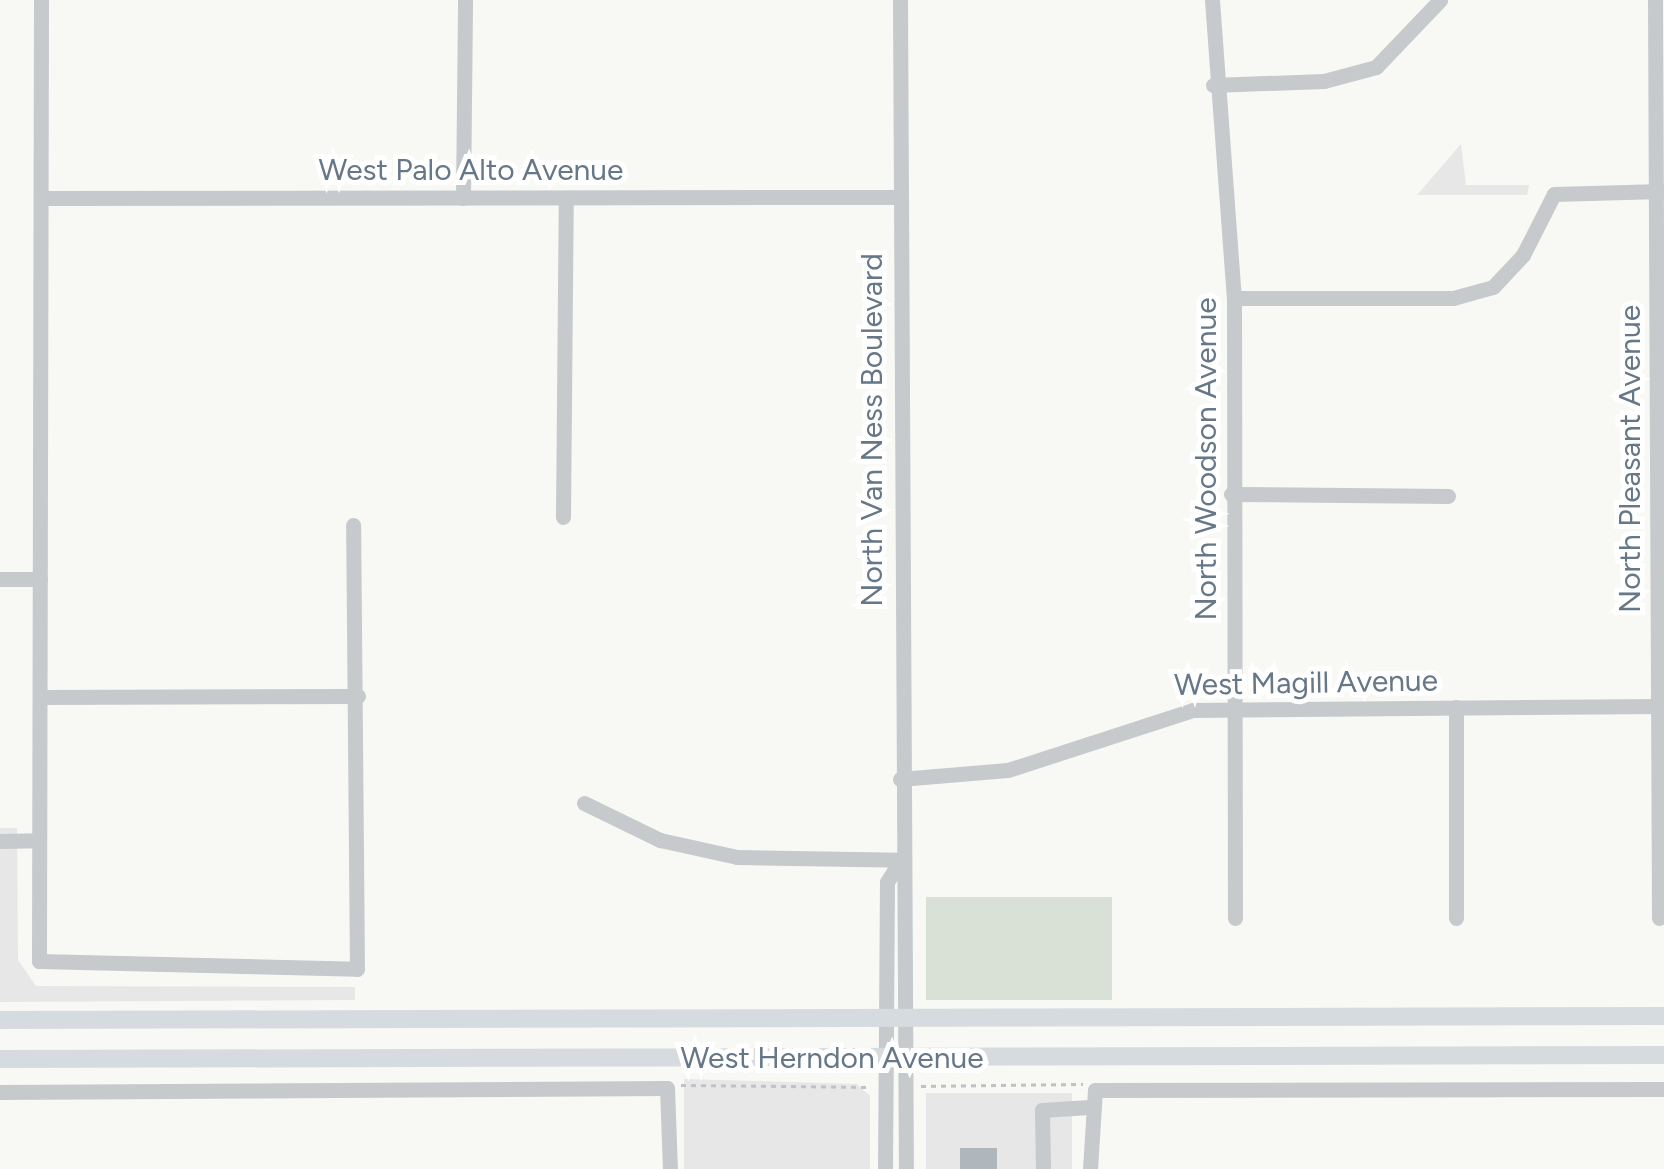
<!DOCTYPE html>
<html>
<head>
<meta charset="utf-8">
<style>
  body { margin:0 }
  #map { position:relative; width:1664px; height:1169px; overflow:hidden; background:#f8f8f5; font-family:Figtree,sans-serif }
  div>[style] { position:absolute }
  .built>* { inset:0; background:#e6e7e6; transform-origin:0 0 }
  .green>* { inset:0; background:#d9e0d6; transform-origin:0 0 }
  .building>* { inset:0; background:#afb6bc; transform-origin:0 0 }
  .path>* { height:2.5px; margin-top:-1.25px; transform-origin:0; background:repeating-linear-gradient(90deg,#bfc2c4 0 5px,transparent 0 10px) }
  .minor>* { height:15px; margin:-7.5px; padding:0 7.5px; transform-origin:7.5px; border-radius:7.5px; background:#c6cacd }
  .major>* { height:18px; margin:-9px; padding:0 9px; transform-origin:9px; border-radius:9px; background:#d6dbdf }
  span { translate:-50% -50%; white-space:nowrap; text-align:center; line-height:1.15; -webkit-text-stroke:10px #fff; paint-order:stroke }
  .street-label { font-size:30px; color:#667787 }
</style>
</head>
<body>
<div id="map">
  <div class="built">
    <i style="clip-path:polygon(1461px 144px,1466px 185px,1529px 185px,1527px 195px,1417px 195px)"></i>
    <i style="clip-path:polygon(0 828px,17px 828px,18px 960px,36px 986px,355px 987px,355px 1000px,0 1002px)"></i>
    <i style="clip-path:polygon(684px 1079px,857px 1084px,870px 1096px,870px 1169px,684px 1169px)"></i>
    <i style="left:1072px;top:1093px;width:76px;height:146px;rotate:90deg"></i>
  </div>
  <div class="green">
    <i style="left:1112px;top:897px;width:103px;height:186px;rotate:90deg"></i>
  </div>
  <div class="building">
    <i style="left:960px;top:1148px;width:37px;height:21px"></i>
  </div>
  <div class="path">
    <i style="left:681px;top:1085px;width:188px;rotate:0.6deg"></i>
    <i style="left:921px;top:1086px;width:162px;rotate:-0.7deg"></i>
  </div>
  <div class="minor">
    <i style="left:41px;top:0;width:961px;rotate:90.12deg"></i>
    <i style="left:39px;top:961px;width:318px;rotate:1.4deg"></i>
    <i style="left:357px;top:969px;width:444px;rotate:-90.5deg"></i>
    <i style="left:900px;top:0;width:1169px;rotate:89.71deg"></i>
    <i style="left:1212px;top:0;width:299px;rotate:85.8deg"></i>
    <i style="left:1234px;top:298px;width:620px;rotate:89.91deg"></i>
    <i style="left:1655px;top:0;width:918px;rotate:89.75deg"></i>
    <i style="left:1213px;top:85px;width:111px;rotate:-2.1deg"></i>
    <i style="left:1324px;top:81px;width:54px;rotate:-15.1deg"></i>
    <i style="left:1376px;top:67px;width:93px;rotate:-46.3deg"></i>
    <i style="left:41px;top:198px;width:859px;rotate:-0.07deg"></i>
    <i style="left:463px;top:198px;width:198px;rotate:-89.4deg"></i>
    <i style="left:1234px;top:298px;width:219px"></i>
    <i style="left:1453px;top:298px;width:41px;rotate:-15.4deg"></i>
    <i style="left:1493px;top:287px;width:44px;rotate:-46.8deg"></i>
    <i style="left:1523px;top:255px;width:68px;rotate:-63.1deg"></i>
    <i style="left:1554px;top:194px;width:108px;rotate:-1.6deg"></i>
    <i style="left:1231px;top:494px;width:217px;rotate:0.5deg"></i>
    <i style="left:563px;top:517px;width:318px;rotate:-89.5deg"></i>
    <i style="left:0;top:579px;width:40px"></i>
    <i style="left:41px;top:697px;width:317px;rotate:-0.2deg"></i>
    <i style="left:900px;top:779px;width:108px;rotate:-4.8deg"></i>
    <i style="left:1008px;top:770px;width:194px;rotate:-18deg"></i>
    <i style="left:1193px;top:710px;width:471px;rotate:-0.5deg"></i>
    <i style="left:584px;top:803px;width:85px;rotate:26deg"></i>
    <i style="left:660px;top:840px;width:79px;rotate:12.4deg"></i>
    <i style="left:737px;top:857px;width:164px;rotate:1deg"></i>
    <i style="left:0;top:841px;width:39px;rotate:-1deg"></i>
    <i style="left:1456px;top:918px;width:211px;rotate:-90deg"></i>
    <i style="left:0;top:1092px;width:667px;rotate:-0.34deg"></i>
    <i style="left:667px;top:1088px;width:81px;rotate:87.9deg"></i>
    <i style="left:885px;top:1169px;width:287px;rotate:-89.6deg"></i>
    <i style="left:887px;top:882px;width:26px;rotate:-58deg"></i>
    <i style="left:1043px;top:1169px;width:59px;rotate:-91deg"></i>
    <i style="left:1042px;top:1110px;width:47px;rotate:-3.7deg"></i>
    <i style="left:1090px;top:1169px;width:79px;rotate:-86.4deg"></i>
    <i style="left:1095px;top:1090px;width:569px;rotate:-0.1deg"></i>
  </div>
  <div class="major">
    <i style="left:0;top:1020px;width:1664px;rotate:-0.14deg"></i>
    <i style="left:0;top:1059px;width:1664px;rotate:-0.14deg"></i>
  </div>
  <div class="street-label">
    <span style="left:471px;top:170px">West Palo Alto Avenue</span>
    <span style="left:872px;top:430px;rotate:-90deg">North Van Ness Boulevard</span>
    <span style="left:1206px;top:459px;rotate:-90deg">North Woodson Avenue</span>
    <span style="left:1630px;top:459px;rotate:-90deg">North Pleasant Avenue</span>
    <span style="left:1306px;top:683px;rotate:-1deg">West Magill Avenue</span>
    <span style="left:832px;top:1058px">West Herndon Avenue</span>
  </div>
</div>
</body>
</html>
